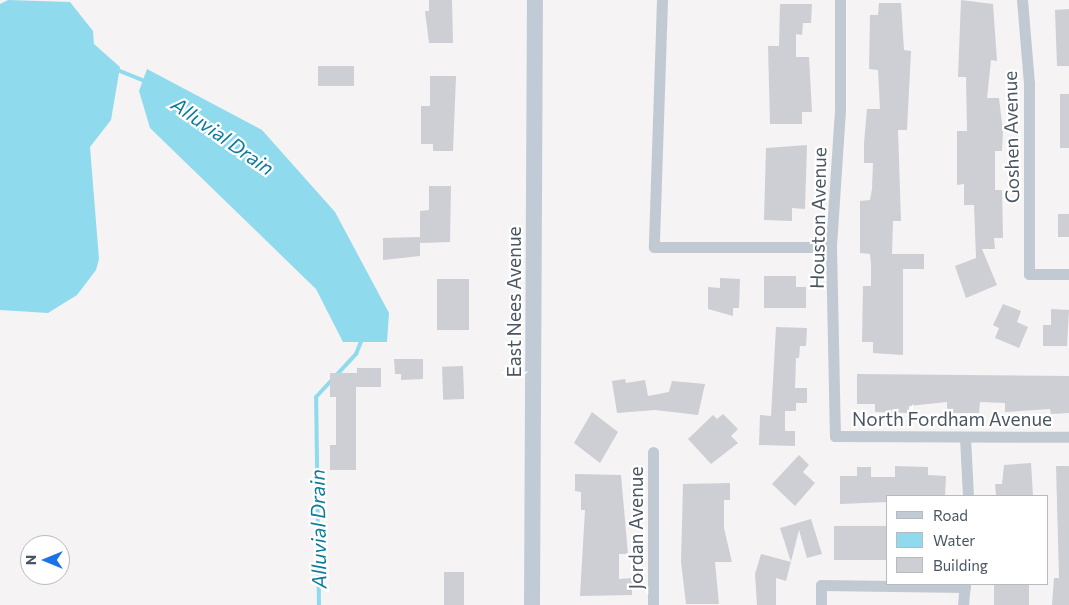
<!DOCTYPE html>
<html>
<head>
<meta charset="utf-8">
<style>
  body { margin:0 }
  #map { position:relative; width:1069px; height:605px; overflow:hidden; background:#f5f3f3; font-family:Commissioner,sans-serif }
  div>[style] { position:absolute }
  .water>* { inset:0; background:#90daee }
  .stream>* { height:4px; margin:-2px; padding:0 2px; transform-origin:2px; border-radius:2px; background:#90daee }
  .building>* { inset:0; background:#cdcfd5; transform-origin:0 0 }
  .street>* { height:11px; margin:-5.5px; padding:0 5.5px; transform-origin:5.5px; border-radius:5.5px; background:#c1cad2 }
  .secondary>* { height:16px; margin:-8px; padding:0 8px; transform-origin:8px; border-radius:8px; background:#c1cbd6 }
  span { translate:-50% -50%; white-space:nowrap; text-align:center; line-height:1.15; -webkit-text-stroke:4.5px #fff; paint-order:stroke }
  .street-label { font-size:19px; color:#4a5661 }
  .water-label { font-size:20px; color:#0c7c9b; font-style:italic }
  .legend { position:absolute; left:886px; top:495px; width:162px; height:90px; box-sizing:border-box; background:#fff; border:1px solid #b7bbc0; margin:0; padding:6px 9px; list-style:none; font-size:15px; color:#4a5661 }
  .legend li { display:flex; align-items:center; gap:10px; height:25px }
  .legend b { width:25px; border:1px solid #b7bbc0 }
  .north { position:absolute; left:20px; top:535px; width:50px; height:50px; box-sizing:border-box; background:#fff; border:1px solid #b7bbc0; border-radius:50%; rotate:270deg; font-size:14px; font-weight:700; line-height:20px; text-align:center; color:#4a5661 }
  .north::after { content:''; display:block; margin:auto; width:18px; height:22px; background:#1a73e8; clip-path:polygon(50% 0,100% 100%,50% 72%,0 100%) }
</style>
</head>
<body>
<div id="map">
  <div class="water">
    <i style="clip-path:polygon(8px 0,70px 2px,93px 31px,94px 44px,120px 67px,111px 120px,90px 147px,99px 259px,96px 270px,77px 295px,48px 313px,0 310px,0 4px)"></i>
    <i style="clip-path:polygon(147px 69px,262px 130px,335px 212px,389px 313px,387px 342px,343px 342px,316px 289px,150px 128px,139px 91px)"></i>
  </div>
  <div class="stream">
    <i style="left:115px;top:69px;width:35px;rotate:22deg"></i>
    <i style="left:319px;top:605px;width:208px;rotate:-90.8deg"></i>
    <i style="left:316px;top:397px;width:59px;rotate:-47.1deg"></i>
    <i style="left:356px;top:354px;width:16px;rotate:-68deg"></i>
  </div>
  <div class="building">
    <i style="clip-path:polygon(429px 0,452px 0,453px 43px,429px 43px,425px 11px,429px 11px)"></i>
    <i style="clip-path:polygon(961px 0,993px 4px,997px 61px,991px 60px,987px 98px,999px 98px,1003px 131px,1002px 151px,995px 151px,995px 190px,1002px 190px,1003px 238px,994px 238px,995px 249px,982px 249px,997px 285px,966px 298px,955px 266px,976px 258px,974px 205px,964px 205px,964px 184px,957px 185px,957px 131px,967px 131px,966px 77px,958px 77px)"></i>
    <i style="clip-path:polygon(879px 3px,901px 3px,904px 50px,911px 51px,907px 130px,898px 130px,901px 221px,893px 221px,892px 254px,924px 254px,924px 269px,903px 269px,903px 355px,873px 353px,873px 342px,862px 342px,863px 286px,871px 286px,871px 264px,870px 254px,860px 253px,860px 201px,870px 200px,872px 189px,873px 163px,864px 163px,864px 143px,867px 109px,880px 109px,878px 70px,869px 69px,870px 15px,878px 15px)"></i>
    <i style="clip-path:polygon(780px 4px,812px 4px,811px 23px,803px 23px,802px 35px,796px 34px,796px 57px,809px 57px,812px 112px,802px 112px,802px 124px,770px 124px,768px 46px,779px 46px)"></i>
    <i style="clip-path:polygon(1069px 9px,1069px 66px,1057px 66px,1055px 10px)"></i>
    <i style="left:318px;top:66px;width:36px;height:20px"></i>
    <i style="clip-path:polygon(430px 76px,456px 76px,453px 151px,433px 151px,433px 144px,421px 144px,421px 106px,430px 106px)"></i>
    <i style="left:1060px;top:94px;width:9px;height:54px"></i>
    <i style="clip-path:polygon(807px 145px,805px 209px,792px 208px,792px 221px,764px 220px,766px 148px)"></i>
    <i style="clip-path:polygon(429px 186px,451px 186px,450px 242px,420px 243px,420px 211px,429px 210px)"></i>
    <i style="left:1058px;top:214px;width:11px;height:23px"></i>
    <i style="clip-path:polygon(420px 237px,420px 256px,383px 260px,383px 238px)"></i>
    <i style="clip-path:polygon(764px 276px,796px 276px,796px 287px,806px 287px,806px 308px,764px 308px)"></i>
    <i style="clip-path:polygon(720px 278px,740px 279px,739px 308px,733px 308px,733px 316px,708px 309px,708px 287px,720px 288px)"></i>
    <i style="left:437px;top:279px;width:32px;height:51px"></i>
    <i style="clip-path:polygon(1003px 304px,1021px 311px,1017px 322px,1028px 327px,1019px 348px,995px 338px,999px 328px,993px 325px)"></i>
    <i style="clip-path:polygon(1051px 309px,1069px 310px,1067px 346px,1043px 346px,1043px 325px,1051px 325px)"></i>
    <i style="clip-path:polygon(776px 327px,807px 328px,806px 346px,800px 346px,799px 358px,796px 358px,795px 388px,807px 388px,807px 403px,796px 403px,796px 411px,785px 411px,785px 431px,795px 431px,795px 446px,759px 445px,760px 415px,771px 416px)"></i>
    <i style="clip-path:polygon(394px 359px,423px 359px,423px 379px,401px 380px,401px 374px,395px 374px)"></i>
    <i style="left:463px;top:366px;width:33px;height:21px;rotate:88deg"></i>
    <i style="clip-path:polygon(357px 368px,381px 368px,381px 387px,356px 387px,356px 470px,330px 470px,330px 445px,336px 445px,336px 397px,330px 397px,330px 373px,357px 373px)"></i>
    <i style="clip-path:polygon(857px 374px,1069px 376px,1069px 413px,1051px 414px,1050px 409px,1005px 412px,1005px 403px,980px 402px,979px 413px,947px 413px,947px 402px,909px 406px,909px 413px,875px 412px,875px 404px,857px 404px)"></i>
    <i style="clip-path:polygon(625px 379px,626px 383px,645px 380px,648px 396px,669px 392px,672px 381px,705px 384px,698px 415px,655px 410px,617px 413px,612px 381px)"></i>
    <i style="clip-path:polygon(592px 412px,618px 432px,600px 463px,574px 443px)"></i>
    <i style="clip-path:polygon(723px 414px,738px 429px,731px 436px,738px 443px,711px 464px,688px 439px,713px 415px,717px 419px)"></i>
    <i style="clip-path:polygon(799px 455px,809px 465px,803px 472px,815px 483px,795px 506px,772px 484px)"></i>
    <i style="clip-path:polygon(1031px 463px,1033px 496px,996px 496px,995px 484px,1002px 484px,1004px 465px)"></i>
    <i style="clip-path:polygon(895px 466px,928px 467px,928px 475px,946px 476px,945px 496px,888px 496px,888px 502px,840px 504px,840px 476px,857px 476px,857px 467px,871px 467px,871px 477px,895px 477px)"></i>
    <i style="clip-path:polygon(1056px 466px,1069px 466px,1069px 605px,1052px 605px,1054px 578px,1059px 578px)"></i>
    <i style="clip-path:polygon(575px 474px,621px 475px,628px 554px,619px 554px,619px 579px,632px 578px,632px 595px,580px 596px,585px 510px,581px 510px,581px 492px,575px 491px)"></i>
    <i style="clip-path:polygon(730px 483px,730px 500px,724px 500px,724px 528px,732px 562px,715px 562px,719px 604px,686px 604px,681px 562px,683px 484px)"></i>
    <i style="clip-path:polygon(811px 519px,822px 554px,807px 558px,799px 530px,786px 581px,776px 578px,776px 605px,757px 605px,755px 574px,761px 554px,791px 562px,780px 528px)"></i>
    <i style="left:834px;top:526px;width:54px;height:34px"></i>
    <i style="left:444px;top:572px;width:20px;height:33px"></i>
    <i style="left:994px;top:584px;width:35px;height:21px"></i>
  </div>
  <div class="street">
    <i style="left:662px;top:0;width:247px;rotate:91.9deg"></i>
    <i style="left:654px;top:247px;width:177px"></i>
    <i style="left:840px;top:0;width:110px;rotate:90deg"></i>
    <i style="left:840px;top:110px;width:137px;rotate:93.8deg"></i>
    <i style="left:831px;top:247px;width:189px;rotate:88.8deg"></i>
    <i style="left:835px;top:436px;width:234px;rotate:0.2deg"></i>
    <i style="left:1022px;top:0;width:84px;rotate:85.2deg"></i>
    <i style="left:1029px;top:84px;width:190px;rotate:90deg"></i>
    <i style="left:1029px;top:274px;width:40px"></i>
    <i style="left:965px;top:437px;width:59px;rotate:87.1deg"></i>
    <i style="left:653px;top:452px;width:153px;rotate:90deg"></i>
    <i style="left:821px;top:605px;width:20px;rotate:-90deg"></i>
    <i style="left:821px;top:585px;width:144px;rotate:0.8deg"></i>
    <i style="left:963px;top:605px;width:21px;rotate:-85deg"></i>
  </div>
  <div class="secondary">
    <i style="left:532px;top:605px;width:605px;rotate:-89.72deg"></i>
  </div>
  <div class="street-label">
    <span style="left:1011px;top:137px;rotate:-91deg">Goshen Avenue</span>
    <span style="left:818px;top:218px;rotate:-89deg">Houston Avenue</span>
    <span style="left:514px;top:302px;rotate:-90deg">East Nees Avenue</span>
    <span style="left:952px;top:419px">North Fordham Avenue</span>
    <span style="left:636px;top:528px;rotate:-90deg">Jordan Avenue</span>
  </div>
  <div class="water-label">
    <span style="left:223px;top:136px;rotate:35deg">Alluvial Drain</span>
    <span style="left:318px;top:529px;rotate:-91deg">Alluvial Drain</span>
  </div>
  <ul class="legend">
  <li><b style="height:6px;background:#c1cbd6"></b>Road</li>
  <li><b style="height:14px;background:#90daee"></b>Water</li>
  <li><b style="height:14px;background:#cdcfd5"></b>Building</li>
  </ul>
  <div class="north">N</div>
</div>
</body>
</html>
